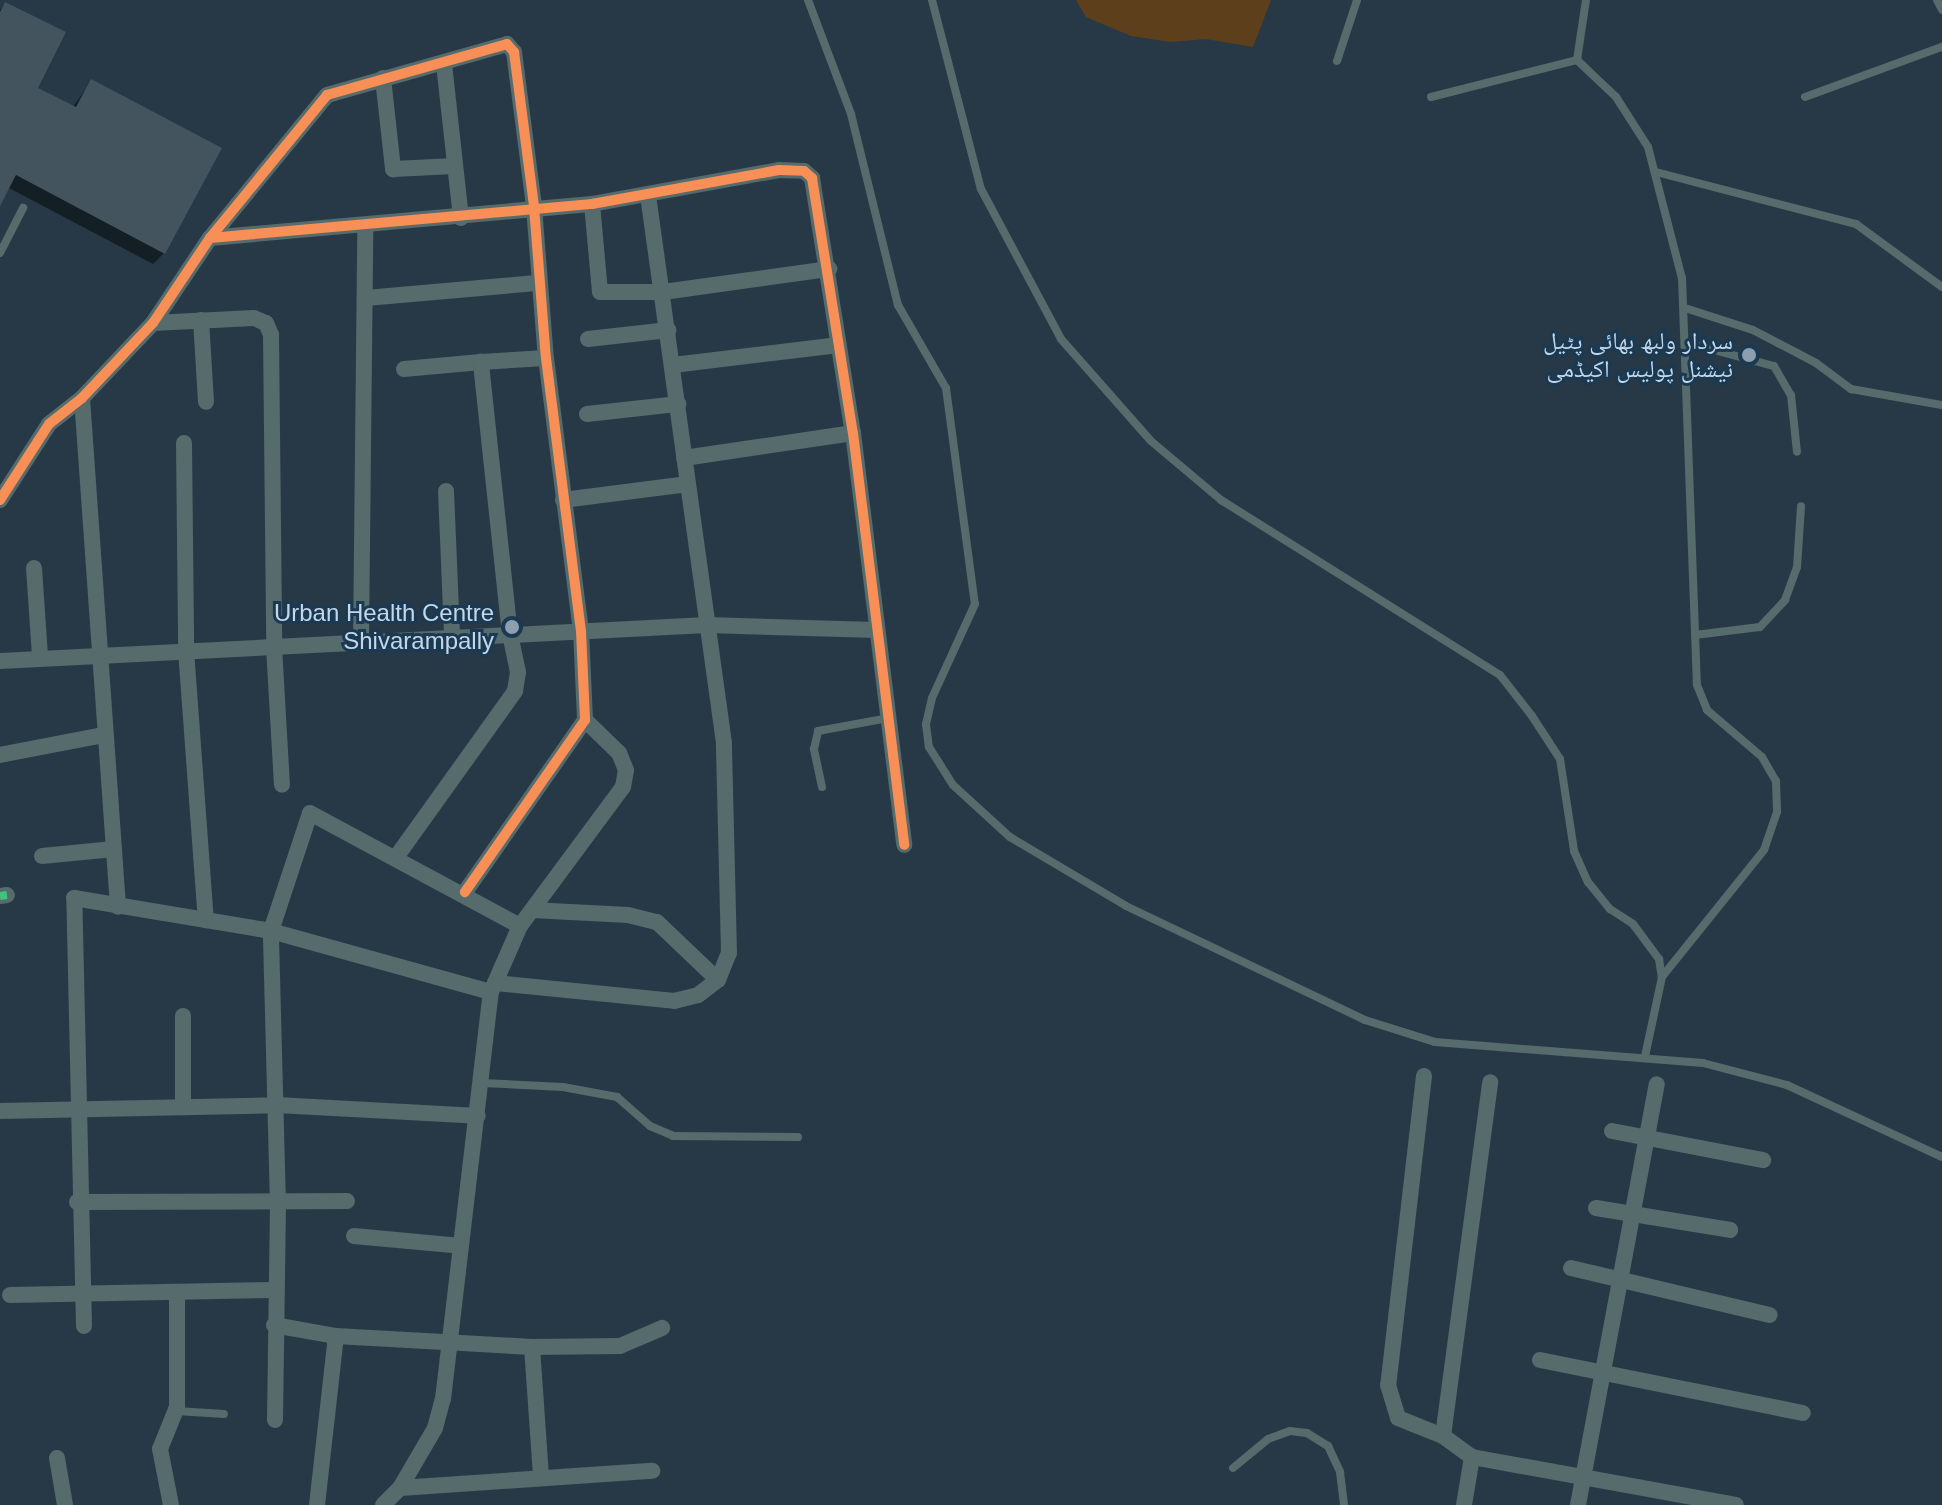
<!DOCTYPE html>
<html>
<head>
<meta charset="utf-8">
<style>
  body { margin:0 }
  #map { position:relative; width:1942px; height:1505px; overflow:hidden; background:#273947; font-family:Helvetica,"Noto Naskh Arabic",sans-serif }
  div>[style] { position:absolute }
  .green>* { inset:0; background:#5e3f1b }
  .shadow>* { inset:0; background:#0007 }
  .building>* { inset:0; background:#43545e }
  .lane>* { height:8px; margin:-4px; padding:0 4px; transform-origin:4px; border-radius:4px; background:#566b6b }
  .street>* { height:16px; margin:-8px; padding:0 8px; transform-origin:8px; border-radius:8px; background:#566b6b }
  .quiet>* { height:8px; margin-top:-4px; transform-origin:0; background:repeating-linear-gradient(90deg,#40c37c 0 16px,transparent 0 24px) }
  .cycleway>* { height:10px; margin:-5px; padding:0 5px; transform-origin:5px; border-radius:5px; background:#f78f57 }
  .dots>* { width:22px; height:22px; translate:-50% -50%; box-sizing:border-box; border:4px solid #1a3a54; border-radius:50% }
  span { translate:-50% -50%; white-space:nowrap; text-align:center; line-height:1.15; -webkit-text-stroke:6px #1a3a54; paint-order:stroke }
  .poi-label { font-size:24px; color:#c4d6e7 }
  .right { translate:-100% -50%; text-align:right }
</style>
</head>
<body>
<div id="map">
  <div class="green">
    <i style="clip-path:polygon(1076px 0,1271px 0,1253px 47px,1206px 39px,1170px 42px,1131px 36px,1086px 17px)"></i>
  </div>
  <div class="shadow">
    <i style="clip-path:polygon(5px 4px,36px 89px,72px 108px,92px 81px,164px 253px,153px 264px,7px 187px,0 202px,0 10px)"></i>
  </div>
  <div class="building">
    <i style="clip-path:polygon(5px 2px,66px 32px,38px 88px,76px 107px,91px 79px,222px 148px,165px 254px,16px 175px,0 206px,0 12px)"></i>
  </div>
  <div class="lane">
    <i style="left:808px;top:0;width:122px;rotate:69.3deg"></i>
    <i style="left:851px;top:114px;width:197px;rotate:76.2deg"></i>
    <i style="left:898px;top:305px;width:96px;rotate:60deg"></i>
    <i style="left:946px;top:388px;width:218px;rotate:82.4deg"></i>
    <i style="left:975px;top:604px;width:103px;rotate:114.6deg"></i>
    <i style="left:932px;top:698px;width:27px;rotate:103deg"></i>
    <i style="left:926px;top:724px;width:23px;rotate:83deg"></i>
    <i style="left:929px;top:747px;width:45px;rotate:57.7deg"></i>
    <i style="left:953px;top:785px;width:77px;rotate:42.4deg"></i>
    <i style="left:1010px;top:837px;width:135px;rotate:30.7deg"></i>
    <i style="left:1126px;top:906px;width:265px;rotate:25.5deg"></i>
    <i style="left:1365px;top:1020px;width:73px;rotate:17.4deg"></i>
    <i style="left:1435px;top:1042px;width:269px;rotate:4.5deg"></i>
    <i style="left:1703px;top:1063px;width:87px;rotate:14.7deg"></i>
    <i style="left:1787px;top:1085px;width:171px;rotate:24.9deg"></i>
    <i style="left:932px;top:0;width:195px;rotate:75.5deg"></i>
    <i style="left:981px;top:189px;width:170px;rotate:61.9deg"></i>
    <i style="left:1061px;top:339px;width:136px;rotate:48.6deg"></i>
    <i style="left:1151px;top:441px;width:92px;rotate:40.1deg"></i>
    <i style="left:1221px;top:500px;width:329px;rotate:32.1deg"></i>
    <i style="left:1500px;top:675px;width:52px;rotate:52deg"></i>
    <i style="left:1532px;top:716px;width:51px;rotate:56.9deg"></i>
    <i style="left:1560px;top:759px;width:93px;rotate:81.3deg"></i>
    <i style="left:1574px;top:851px;width:34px;rotate:66deg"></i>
    <i style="left:1588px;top:882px;width:35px;rotate:51deg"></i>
    <i style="left:1610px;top:909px;width:27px;rotate:33deg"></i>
    <i style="left:1633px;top:924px;width:44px;rotate:53.4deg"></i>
    <i style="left:1659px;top:959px;width:18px;rotate:81deg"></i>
    <i style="left:1662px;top:977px;width:81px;rotate:102.1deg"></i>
    <i style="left:1937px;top:0;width:11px;rotate:63deg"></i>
    <i style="left:1577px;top:60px;width:54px;rotate:43.5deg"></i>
    <i style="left:1616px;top:97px;width:59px;rotate:57.4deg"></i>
    <i style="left:1648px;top:147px;width:135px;rotate:75.5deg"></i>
    <i style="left:1682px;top:278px;width:407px;rotate:87.9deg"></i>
    <i style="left:1697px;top:685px;width:27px;rotate:68deg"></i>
    <i style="left:1707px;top:710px;width:72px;rotate:40.5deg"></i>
    <i style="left:1762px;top:757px;width:28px;rotate:60deg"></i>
    <i style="left:1776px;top:781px;width:31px;rotate:88deg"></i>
    <i style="left:1777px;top:812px;width:40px;rotate:108.9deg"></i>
    <i style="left:1764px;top:850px;width:163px;rotate:128.8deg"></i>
    <i style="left:1337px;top:61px;width:64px;rotate:-71.8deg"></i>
    <i style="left:1431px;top:97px;width:151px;rotate:-14.2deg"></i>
    <i style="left:1577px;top:60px;width:61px;rotate:-81.5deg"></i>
    <i style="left:1805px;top:97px;width:146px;rotate:-20.1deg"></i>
    <i style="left:1656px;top:172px;width:207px;rotate:14.6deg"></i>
    <i style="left:1856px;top:224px;width:107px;rotate:36.2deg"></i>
    <i style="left:0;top:253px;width:51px;rotate:-62.9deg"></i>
    <i style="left:1685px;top:308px;width:71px;rotate:17.9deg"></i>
    <i style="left:1753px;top:330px;width:71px;rotate:27.6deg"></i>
    <i style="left:1816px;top:363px;width:44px;rotate:36.6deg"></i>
    <i style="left:1851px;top:389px;width:92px;rotate:10deg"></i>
    <i style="left:1688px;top:343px;width:89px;rotate:15deg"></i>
    <i style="left:1774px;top:366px;width:34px;rotate:60deg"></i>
    <i style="left:1791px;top:395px;width:57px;rotate:84deg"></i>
    <i style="left:1695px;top:635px;width:65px;rotate:-7deg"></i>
    <i style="left:1760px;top:627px;width:37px;rotate:-47deg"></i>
    <i style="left:1785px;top:600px;width:35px;rotate:-70deg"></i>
    <i style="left:1797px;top:567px;width:61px;rotate:-86.2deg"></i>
    <i style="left:822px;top:787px;width:39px;rotate:-102deg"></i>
    <i style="left:814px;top:749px;width:18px;rotate:-77deg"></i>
    <i style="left:818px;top:731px;width:71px;rotate:-10.5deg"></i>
    <i style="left:482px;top:1083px;width:81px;rotate:2.8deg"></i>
    <i style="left:563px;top:1087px;width:55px;rotate:10.5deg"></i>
    <i style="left:617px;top:1097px;width:44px;rotate:41.3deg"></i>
    <i style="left:650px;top:1126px;width:25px;rotate:23deg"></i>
    <i style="left:673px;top:1136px;width:125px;rotate:0.5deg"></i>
    <i style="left:176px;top:1411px;width:48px;rotate:3.6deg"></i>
    <i style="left:1233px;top:1468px;width:45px;rotate:-39.6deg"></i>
    <i style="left:1268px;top:1439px;width:23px;rotate:-20deg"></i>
    <i style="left:1290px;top:1431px;width:17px;rotate:7deg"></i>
    <i style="left:1307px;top:1433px;width:25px;rotate:32deg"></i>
    <i style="left:1328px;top:1446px;width:29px;rotate:65deg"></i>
    <i style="left:1340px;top:1472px;width:33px;rotate:83deg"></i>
  </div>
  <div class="street">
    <i style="left:444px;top:64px;width:155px;rotate:83.7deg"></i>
    <i style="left:383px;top:78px;width:92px;rotate:83.7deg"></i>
    <i style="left:393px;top:169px;width:62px;rotate:-2.8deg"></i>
    <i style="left:592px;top:204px;width:88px;rotate:84.8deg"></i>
    <i style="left:600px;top:292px;width:63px"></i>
    <i style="left:663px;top:292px;width:168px;rotate:-7.9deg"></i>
    <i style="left:210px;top:238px;width:384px;rotate:-5.1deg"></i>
    <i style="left:592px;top:204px;width:190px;rotate:-10.3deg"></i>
    <i style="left:779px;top:170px;width:25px;rotate:2deg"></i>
    <i style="left:804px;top:171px;width:11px;rotate:41deg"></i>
    <i style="left:812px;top:178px;width:258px;rotate:80.9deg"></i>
    <i style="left:853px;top:433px;width:415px;rotate:82.9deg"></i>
    <i style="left:366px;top:298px;width:174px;rotate:-5deg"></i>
    <i style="left:201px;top:320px;width:82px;rotate:86.5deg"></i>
    <i style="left:153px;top:323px;width:101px;rotate:-2.8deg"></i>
    <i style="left:254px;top:318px;width:13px;rotate:23deg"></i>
    <i style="left:266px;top:323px;width:13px;rotate:67deg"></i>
    <i style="left:271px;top:335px;width:312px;rotate:89.4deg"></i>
    <i style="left:274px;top:647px;width:138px;rotate:86.7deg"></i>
    <i style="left:588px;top:339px;width:81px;rotate:-6.4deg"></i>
    <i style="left:673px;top:365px;width:167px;rotate:-6.9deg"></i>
    <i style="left:404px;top:369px;width:77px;rotate:-5.2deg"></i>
    <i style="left:82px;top:398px;width:510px;rotate:85.95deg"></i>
    <i style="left:587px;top:414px;width:92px;rotate:-6.3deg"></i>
    <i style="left:184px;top:443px;width:207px;rotate:89.4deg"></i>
    <i style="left:186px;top:650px;width:271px;rotate:85.8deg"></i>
    <i style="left:684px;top:458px;width:171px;rotate:-8.4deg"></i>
    <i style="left:446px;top:491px;width:146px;rotate:87.6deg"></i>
    <i style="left:0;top:500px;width:90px;rotate:-57.2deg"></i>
    <i style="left:49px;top:424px;width:42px;rotate:-38.2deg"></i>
    <i style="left:82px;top:398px;width:103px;rotate:-46.6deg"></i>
    <i style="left:153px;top:323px;width:102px;rotate:-56.2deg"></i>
    <i style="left:210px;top:238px;width:185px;rotate:-50.7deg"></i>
    <i style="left:327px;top:95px;width:187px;rotate:-15.8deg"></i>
    <i style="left:507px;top:44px;width:11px;rotate:49deg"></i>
    <i style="left:514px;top:52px;width:156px;rotate:82.6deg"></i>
    <i style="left:534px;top:207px;width:151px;rotate:85.5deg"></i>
    <i style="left:546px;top:358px;width:275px;rotate:82.7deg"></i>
    <i style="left:581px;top:631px;width:89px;rotate:87.4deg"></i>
    <i style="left:585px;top:720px;width:210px;rotate:124.9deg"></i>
    <i style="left:563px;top:500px;width:126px;rotate:-7.3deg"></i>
    <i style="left:34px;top:568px;width:89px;rotate:86.1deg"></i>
    <i style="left:361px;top:641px;width:414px;rotate:-89.4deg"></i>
    <i style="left:0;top:661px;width:708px;rotate:-2.91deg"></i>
    <i style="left:707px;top:625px;width:170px;rotate:1.7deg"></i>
    <i style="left:0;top:755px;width:106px;rotate:-10.9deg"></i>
    <i style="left:42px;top:856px;width:72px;rotate:-5.6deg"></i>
    <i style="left:397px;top:856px;width:203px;rotate:-54.4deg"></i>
    <i style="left:515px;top:691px;width:19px;rotate:-81deg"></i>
    <i style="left:518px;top:672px;width:38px;rotate:-102deg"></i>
    <i style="left:510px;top:635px;width:275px;rotate:-96.1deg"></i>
    <i style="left:481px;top:362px;width:65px;rotate:-3.5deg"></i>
    <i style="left:0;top:896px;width:7px;rotate:-8deg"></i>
    <i style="left:532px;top:910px;width:96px;rotate:3deg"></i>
    <i style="left:628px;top:915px;width:30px;rotate:14deg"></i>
    <i style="left:657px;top:922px;width:84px;rotate:43.6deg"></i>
    <i style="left:495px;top:983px;width:180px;rotate:5.7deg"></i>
    <i style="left:674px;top:1001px;width:25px;rotate:-14deg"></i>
    <i style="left:698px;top:995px;width:25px;rotate:-37deg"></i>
    <i style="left:718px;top:980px;width:29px;rotate:-68deg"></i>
    <i style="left:729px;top:953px;width:210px;rotate:-91.4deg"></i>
    <i style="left:724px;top:743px;width:553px;rotate:-97.9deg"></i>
    <i style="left:1424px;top:1076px;width:311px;rotate:96.6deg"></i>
    <i style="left:1388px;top:1385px;width:34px;rotate:73deg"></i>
    <i style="left:1398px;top:1418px;width:48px;rotate:21.8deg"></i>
    <i style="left:1443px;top:1436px;width:36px;rotate:36deg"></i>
    <i style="left:1472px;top:1457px;width:268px;rotate:10.3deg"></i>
    <i style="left:183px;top:1107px;width:91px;rotate:-90deg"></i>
    <i style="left:0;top:1111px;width:277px;rotate:-1.2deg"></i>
    <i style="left:277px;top:1105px;width:201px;rotate:3.1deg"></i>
    <i style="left:1612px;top:1131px;width:154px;rotate:10.9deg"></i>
    <i style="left:77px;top:1202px;width:270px;rotate:-0.2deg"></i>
    <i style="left:1596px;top:1208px;width:136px;rotate:9.3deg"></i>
    <i style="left:354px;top:1236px;width:107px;rotate:5.3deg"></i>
    <i style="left:1571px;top:1268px;width:204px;rotate:13.3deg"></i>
    <i style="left:10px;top:1295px;width:266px;rotate:-1.1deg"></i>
    <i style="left:274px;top:1325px;width:63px;rotate:10.1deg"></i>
    <i style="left:336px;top:1336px;width:196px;rotate:3.2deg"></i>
    <i style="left:532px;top:1347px;width:88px;rotate:-0.7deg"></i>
    <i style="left:620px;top:1346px;width:46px;rotate:-23.2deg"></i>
    <i style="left:84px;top:1326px;width:428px;rotate:-91.3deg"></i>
    <i style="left:74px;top:898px;width:200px;rotate:9.5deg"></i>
    <i style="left:271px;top:931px;width:228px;rotate:15.5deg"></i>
    <i style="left:532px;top:1347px;width:129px;rotate:86deg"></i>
    <i style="left:1540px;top:1360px;width:268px;rotate:11.4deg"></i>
    <i style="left:275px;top:1420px;width:215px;rotate:-89.2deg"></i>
    <i style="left:278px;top:1205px;width:274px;rotate:-91.5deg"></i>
    <i style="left:271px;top:931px;width:124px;rotate:-71.7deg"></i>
    <i style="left:310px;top:813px;width:238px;rotate:28.3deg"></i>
    <i style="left:1443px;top:1436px;width:357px;rotate:-82.4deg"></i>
    <i style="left:57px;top:1458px;width:48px;rotate:80.3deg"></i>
    <i style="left:400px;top:1488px;width:253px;rotate:-3.9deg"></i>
    <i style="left:171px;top:1505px;width:57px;rotate:-101.1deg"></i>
    <i style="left:160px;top:1449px;width:45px;rotate:-68deg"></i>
    <i style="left:177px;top:1407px;width:113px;rotate:-90deg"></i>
    <i style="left:317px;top:1505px;width:170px;rotate:-83.6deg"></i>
    <i style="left:383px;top:1505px;width:24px;rotate:-45deg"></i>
    <i style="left:400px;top:1488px;width:69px;rotate:-59.7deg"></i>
    <i style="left:435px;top:1428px;width:30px;rotate:-75deg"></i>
    <i style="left:443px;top:1399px;width:410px;rotate:-83.3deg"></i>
    <i style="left:491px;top:992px;width:72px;rotate:-66.3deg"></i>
    <i style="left:520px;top:926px;width:173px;rotate:-53.5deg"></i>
    <i style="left:623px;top:787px;width:17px;rotate:-80deg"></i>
    <i style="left:626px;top:770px;width:18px;rotate:-112deg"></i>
    <i style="left:619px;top:753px;width:47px;rotate:-135.9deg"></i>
    <i style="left:1464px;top:1505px;width:49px;rotate:-80.5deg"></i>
    <i style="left:1578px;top:1505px;width:428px;rotate:-79.4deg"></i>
  </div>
  <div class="quiet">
    <i style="left:0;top:896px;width:7px;rotate:-8deg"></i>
  </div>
  <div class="cycleway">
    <i style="left:210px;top:238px;width:384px;rotate:-5.1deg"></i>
    <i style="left:592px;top:204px;width:190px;rotate:-10.3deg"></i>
    <i style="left:779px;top:170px;width:25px;rotate:2deg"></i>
    <i style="left:804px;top:171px;width:11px;rotate:41deg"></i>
    <i style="left:812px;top:178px;width:258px;rotate:80.9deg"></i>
    <i style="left:853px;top:433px;width:415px;rotate:82.9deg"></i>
    <i style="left:0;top:500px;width:90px;rotate:-57.2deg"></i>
    <i style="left:49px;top:424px;width:42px;rotate:-38.2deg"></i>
    <i style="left:82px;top:398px;width:103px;rotate:-46.6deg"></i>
    <i style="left:153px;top:323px;width:102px;rotate:-56.2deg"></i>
    <i style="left:210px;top:238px;width:185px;rotate:-50.7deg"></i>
    <i style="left:327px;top:95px;width:187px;rotate:-15.8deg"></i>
    <i style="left:507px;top:44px;width:11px;rotate:49deg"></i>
    <i style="left:514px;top:52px;width:156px;rotate:82.6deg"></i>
    <i style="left:534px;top:207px;width:151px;rotate:85.5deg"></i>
    <i style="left:546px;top:358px;width:275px;rotate:82.7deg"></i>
    <i style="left:581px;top:631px;width:89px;rotate:87.4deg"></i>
    <i style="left:585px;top:720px;width:210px;rotate:124.9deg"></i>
  </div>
  <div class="dots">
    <i style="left:1749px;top:355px;background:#8d9faf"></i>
    <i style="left:512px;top:627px;background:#8d9faf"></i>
  </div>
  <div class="poi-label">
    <span class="right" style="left:1733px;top:355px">سردار ولبھ بھائی پٹیل<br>نیشنل پولیس اکیڈمی</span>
    <span class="right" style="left:494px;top:627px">Urban Health Centre<br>Shivarampally</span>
  </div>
</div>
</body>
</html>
